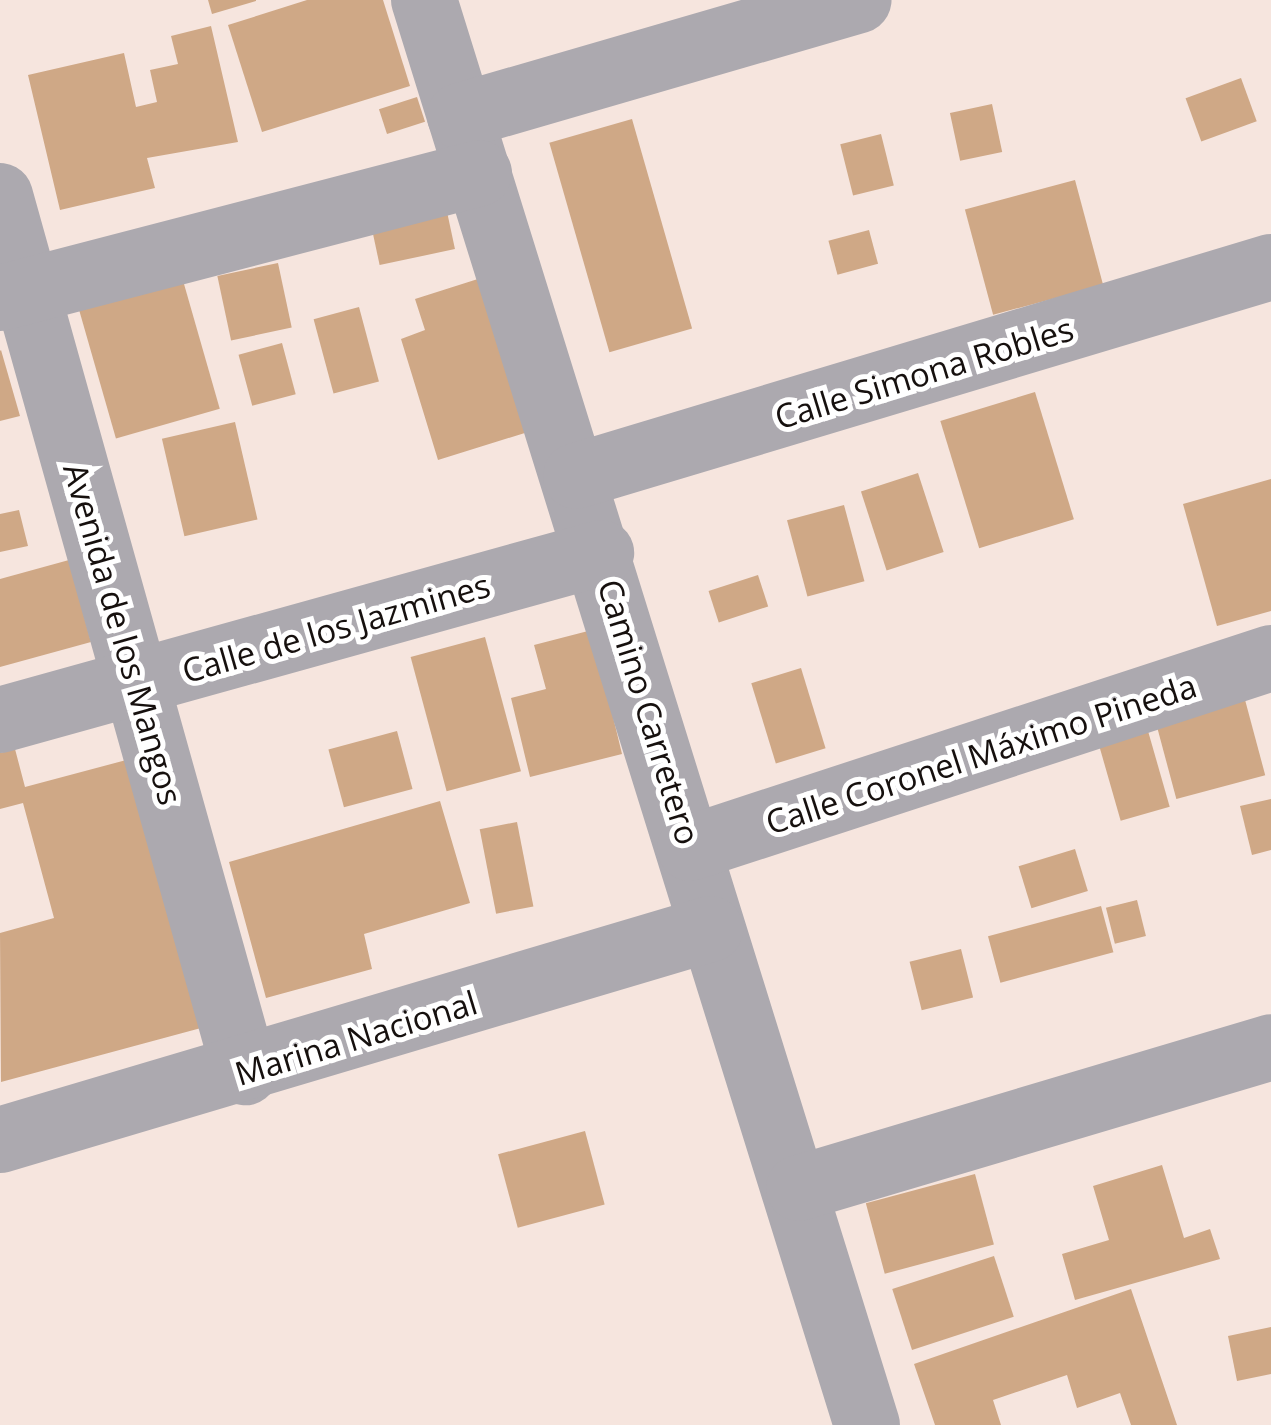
<!DOCTYPE html>
<html>
<head>
<meta charset="utf-8">
<style>
  body { margin:0 }
  #map { position:relative; width:1271px; height:1425px; overflow:hidden; background:#f6e5de; font-family:"Open Sans",sans-serif }
  div>[style] { position:absolute }
  .building>* { inset:0; background:#cfa886; transform-origin:0 0 }
  .minor>* { height:66px; margin:-33px; padding:0 33px; transform-origin:33px; border-radius:33px; background:#aca9af }
  span { translate:-50% -50%; white-space:nowrap; text-align:center; line-height:1.15; -webkit-text-stroke:10px #fff; paint-order:stroke }
  .street-label { font-size:33px; color:#16100e }
</style>
</head>
<body>
<div id="map">
  <div class="building">
    <i style="clip-path:polygon(208px 0,256px 0,256px 1px,212px 14px)"></i>
    <i style="clip-path:polygon(307px 0,383px 0,410px 86px,262px 132px,228px 25px)"></i>
    <i style="clip-path:polygon(211px 26px,238px 142px,147px 158px,155px 188px,60px 210px,28px 75px,124px 53px,136px 107px,157px 102px,150px 70px,178px 64px,171px 36px)"></i>
    <i style="left:1241px;top:78px;width:46px;height:59px;rotate:70deg"></i>
    <i style="left:417px;top:97px;width:26px;height:40px;rotate:72deg"></i>
    <i style="left:992px;top:104px;width:49px;height:43px;rotate:78deg"></i>
    <i style="left:632px;top:119px;width:218px;height:86px;rotate:74deg"></i>
    <i style="left:881px;top:134px;width:53px;height:42px;rotate:76deg"></i>
    <i style="left:1075px;top:180px;width:109px;height:114px;rotate:75deg"></i>
    <i style="left:446px;top:207px;width:43px;height:77px;rotate:78deg"></i>
    <i style="left:869px;top:230px;width:35px;height:42px;rotate:75deg"></i>
    <i style="left:278px;top:263px;width:66px;height:62px;rotate:78deg"></i>
    <i style="left:182px;top:277px;width:137px;height:108px;rotate:74deg"></i>
    <i style="clip-path:polygon(481px 278px,528px 432px,438px 460px,401px 339px,425px 330px,415px 299px)"></i>
    <i style="left:359px;top:307px;width:77px;height:47px;rotate:75deg"></i>
    <i style="left:282px;top:343px;width:53px;height:45px;rotate:75deg"></i>
    <i style="clip-path:polygon(1px 350px,20px 416px,0 421px,0 351px)"></i>
    <i style="left:1035px;top:392px;width:133px;height:99px;rotate:73deg"></i>
    <i style="left:235px;top:422px;width:100px;height:75px;rotate:77deg"></i>
    <i style="left:918px;top:473px;width:83px;height:60px;rotate:72deg"></i>
    <i style="clip-path:polygon(1271px 479px,1271px 611px,1217px 626px,1183px 504px)"></i>
    <i style="left:844px;top:505px;width:79px;height:59px;rotate:75deg"></i>
    <i style="clip-path:polygon(19px 510px,28px 546px,0 552px,0 514px)"></i>
    <i style="clip-path:polygon(69px 560px,91px 642px,0 667px,0 579px)"></i>
    <i style="left:758px;top:575px;width:33px;height:52px;rotate:72deg"></i>
    <i style="clip-path:polygon(592px 630px,622px 754px,530px 777px,511px 698px,546px 689px,534px 645px)"></i>
    <i style="left:485px;top:637px;width:139px;height:77px;rotate:75deg"></i>
    <i style="left:801px;top:668px;width:84px;height:52px;rotate:73deg"></i>
    <i style="left:1244px;top:696px;width:82px;height:92px;rotate:75deg"></i>
    <i style="left:1146px;top:724px;width:86px;height:51px;rotate:74deg"></i>
    <i style="left:397px;top:731px;width:60px;height:71px;rotate:75deg"></i>
    <i style="clip-path:polygon(15px 749px,25px 787px,130px 759px,201px 1028px,1px 1082px,0 933px,54px 918px,23px 803px,0 809px,0 753px)"></i>
    <i style="clip-path:polygon(1271px 799px,1271px 850px,1252px 855px,1240px 806px)"></i>
    <i style="clip-path:polygon(440px 801px,470px 903px,364px 934px,372px 969px,266px 998px,229px 862px)"></i>
    <i style="left:517px;top:822px;width:86px;height:38px;rotate:79deg"></i>
    <i style="left:1075px;top:849px;width:44px;height:59px;rotate:73deg"></i>
    <i style="left:1137px;top:900px;width:37px;height:32px;rotate:76deg"></i>
    <i style="left:1101px;top:906px;width:48px;height:117px;rotate:75deg"></i>
    <i style="left:961px;top:949px;width:50px;height:53px;rotate:76deg"></i>
    <i style="left:585px;top:1131px;width:76px;height:90px;rotate:75deg"></i>
    <i style="clip-path:polygon(1162px 1165px,1184px 1238px,1210px 1229px,1220px 1259px,1075px 1300px,1062px 1254px,1109px 1240px,1093px 1186px)"></i>
    <i style="left:975px;top:1174px;width:73px;height:113px;rotate:75deg"></i>
    <i style="left:994px;top:1256px;width:64px;height:107px;rotate:72deg"></i>
    <i style="clip-path:polygon(1131px 1289px,1177px 1425px,1131px 1425px,1120px 1393px,1077px 1408px,1067px 1375px,993px 1400px,1001px 1425px,935px 1425px,914px 1364px)"></i>
    <i style="clip-path:polygon(1271px 1327px,1271px 1374px,1237px 1381px,1228px 1336px)"></i>
  </div>
  <div class="minor">
    <i style="left:424px;top:0;width:1492px;rotate:72.73deg"></i>
    <i style="left:460px;top:116px;width:415px;rotate:-16.2deg"></i>
    <i style="left:0;top:196px;width:910px;rotate:74.37deg"></i>
    <i style="left:0;top:298px;width:495px;rotate:-14.6deg"></i>
    <i style="left:576px;top:476px;width:726px;rotate:-16.74deg"></i>
    <i style="left:0;top:720px;width:624px;rotate:-15.53deg"></i>
    <i style="left:690px;top:848px;width:611px;rotate:-18.11deg"></i>
    <i style="left:0;top:1140px;width:741px;rotate:-16.55deg"></i>
    <i style="left:799px;top:1188px;width:493px;rotate:-16.6deg"></i>
  </div>
  <div class="street-label">
    <span style="left:924px;top:373px;rotate:-17deg">Calle Simona Robles</span>
    <span style="left:336px;top:628px;rotate:-16deg">Calle de los Jazmines</span>
    <span style="left:123px;top:634px;rotate:74deg">Avenida de los Mangos</span>
    <span style="left:649px;top:712px;rotate:73deg">Camino Carretero</span>
    <span style="left:981px;top:754px;rotate:-18deg">Calle Coronel Máximo Pineda</span>
    <span style="left:356px;top:1038px;rotate:-17deg">Marina Nacional</span>
  </div>
</div>
</body>
</html>
